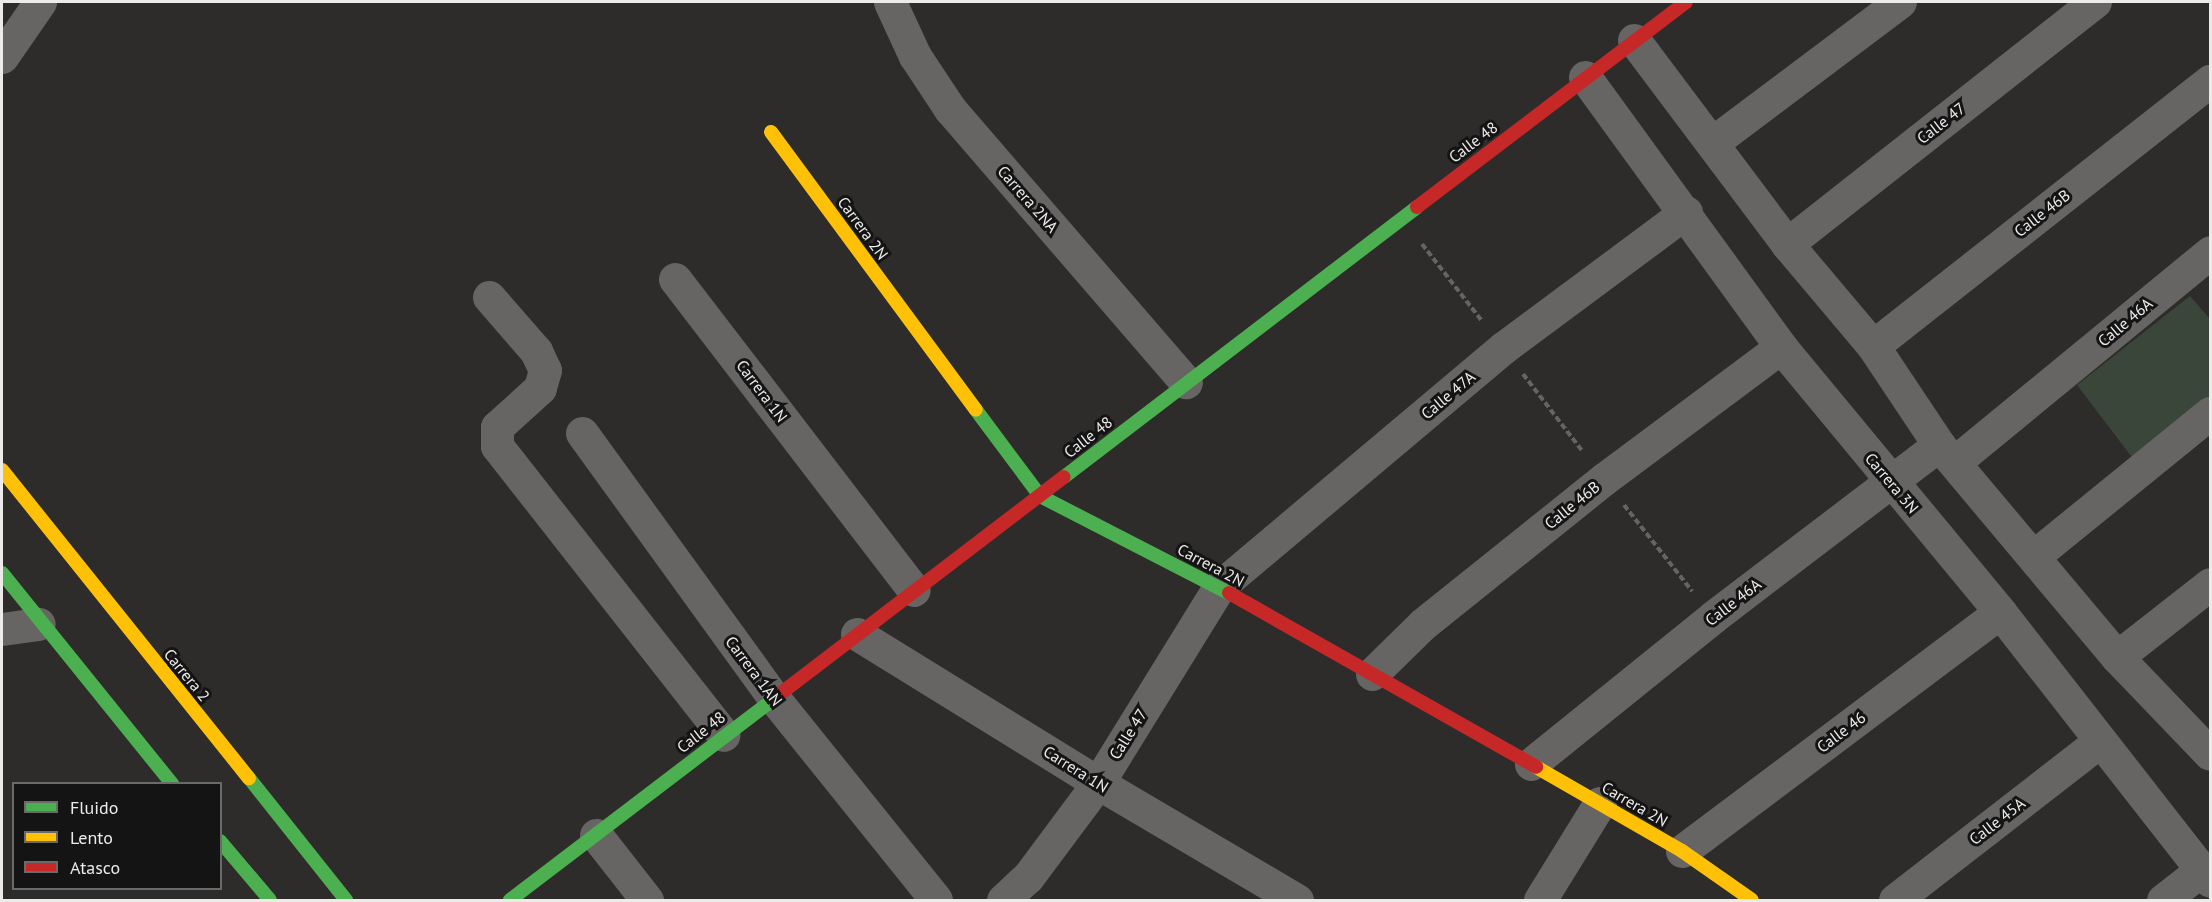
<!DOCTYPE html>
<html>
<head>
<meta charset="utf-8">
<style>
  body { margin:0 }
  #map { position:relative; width:2212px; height:902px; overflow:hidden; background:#2d2c2b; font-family:"PT Sans",sans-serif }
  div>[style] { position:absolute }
  .green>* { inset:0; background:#3a4639 }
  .path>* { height:4px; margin-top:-2px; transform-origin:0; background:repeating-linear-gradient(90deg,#656463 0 6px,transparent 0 9px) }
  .street>* { height:33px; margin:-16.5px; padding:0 16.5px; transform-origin:16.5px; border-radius:16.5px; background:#666564 }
  .fast>* { height:14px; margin:-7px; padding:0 7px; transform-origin:7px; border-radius:7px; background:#4caf50 }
  .slow>* { height:14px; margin:-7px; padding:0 7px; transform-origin:7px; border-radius:7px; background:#ffc107 }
  .jam>* { height:14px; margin:-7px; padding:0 7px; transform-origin:7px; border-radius:7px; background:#c62828 }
  span { translate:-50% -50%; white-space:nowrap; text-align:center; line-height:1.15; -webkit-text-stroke:6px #151414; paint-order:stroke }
  .street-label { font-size:16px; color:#ecebea }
  .frame { position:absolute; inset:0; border:3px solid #ecebea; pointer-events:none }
  .legend { position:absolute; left:12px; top:782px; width:210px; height:108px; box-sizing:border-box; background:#151414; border:2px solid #6b6a6a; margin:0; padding:8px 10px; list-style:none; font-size:18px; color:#ecebea }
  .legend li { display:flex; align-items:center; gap:12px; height:30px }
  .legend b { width:30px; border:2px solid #6b6a6a }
</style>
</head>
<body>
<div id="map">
  <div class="green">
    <i style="clip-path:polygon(2190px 296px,2210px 319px,2210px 396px,2134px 460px,2077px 385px)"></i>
  </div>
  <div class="path">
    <i style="left:1422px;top:244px;width:98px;rotate:52.1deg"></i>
    <i style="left:1523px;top:374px;width:98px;rotate:52.4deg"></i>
    <i style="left:1624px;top:505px;width:110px;rotate:51.7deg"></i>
  </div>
  <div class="street">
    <i style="left:890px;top:2px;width:60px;rotate:65.2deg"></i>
    <i style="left:915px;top:56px;width:64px;rotate:56.6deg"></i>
    <i style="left:950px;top:109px;width:361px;rotate:49.2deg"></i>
    <i style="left:1634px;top:40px;width:255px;rotate:53.1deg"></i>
    <i style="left:1787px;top:244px;width:133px;rotate:49.9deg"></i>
    <i style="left:1873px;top:346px;width:119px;rotate:56.3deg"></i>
    <i style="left:1939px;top:445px;width:277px;rotate:50deg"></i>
    <i style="left:2117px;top:657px;width:134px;rotate:46.2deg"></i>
    <i style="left:2px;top:57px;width:67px;rotate:-55.4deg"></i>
    <i style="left:1585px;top:77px;width:334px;rotate:54deg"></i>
    <i style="left:1781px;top:347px;width:344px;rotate:50.4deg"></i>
    <i style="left:2000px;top:612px;width:341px;rotate:52deg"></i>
    <i style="left:1712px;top:143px;width:235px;rotate:-36.9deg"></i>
    <i style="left:1787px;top:244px;width:392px;rotate:-38.2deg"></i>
    <i style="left:675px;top:279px;width:392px;rotate:52.5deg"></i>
    <i style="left:489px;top:297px;width:72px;rotate:49deg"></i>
    <i style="left:536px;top:351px;width:21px;rotate:65deg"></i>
    <i style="left:545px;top:370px;width:19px;rotate:106deg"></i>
    <i style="left:540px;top:388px;width:58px;rotate:137.8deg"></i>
    <i style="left:497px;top:427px;width:19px;rotate:90deg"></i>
    <i style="left:497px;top:446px;width:367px;rotate:51.9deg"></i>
    <i style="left:1873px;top:346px;width:429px;rotate:-38.2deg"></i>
    <i style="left:582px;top:433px;width:326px;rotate:54.1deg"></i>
    <i style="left:773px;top:697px;width:260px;rotate:51.2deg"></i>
    <i style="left:1956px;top:461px;width:329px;rotate:-39.4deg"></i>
    <i style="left:2034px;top:556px;width:227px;rotate:-39.1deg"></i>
    <i style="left:2px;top:629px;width:37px;rotate:-8deg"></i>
    <i style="left:857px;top:634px;width:283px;rotate:31.7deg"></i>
    <i style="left:1098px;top:783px;width:231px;rotate:30.5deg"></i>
    <i style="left:2117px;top:657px;width:118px;rotate:-38.1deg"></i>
    <i style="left:1372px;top:674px;width:71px;rotate:-44.4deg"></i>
    <i style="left:1423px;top:624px;width:232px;rotate:-38.7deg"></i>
    <i style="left:1604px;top:479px;width:221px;rotate:-36.7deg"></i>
    <i style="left:1531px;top:764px;width:234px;rotate:-38.9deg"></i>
    <i style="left:1713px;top:617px;width:284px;rotate:-37.3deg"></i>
    <i style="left:596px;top:835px;width:83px;rotate:51.9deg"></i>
    <i style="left:1682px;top:851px;width:398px;rotate:-36.9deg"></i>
    <i style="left:1003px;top:900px;width:34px;rotate:-43deg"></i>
    <i style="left:1028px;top:877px;width:117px;rotate:-53.3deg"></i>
    <i style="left:1098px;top:783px;width:230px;rotate:-58.3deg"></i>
    <i style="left:1219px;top:587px;width:371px;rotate:-40.1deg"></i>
    <i style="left:1503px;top:348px;width:228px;rotate:-36.6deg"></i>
    <i style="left:1540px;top:900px;width:114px;rotate:-58.3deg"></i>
    <i style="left:1895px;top:900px;width:259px;rotate:-37.8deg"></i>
    <i style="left:2163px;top:900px;width:51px;rotate:-37.8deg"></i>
  </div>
  <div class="fast">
    <i style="left:976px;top:410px;width:107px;rotate:53.3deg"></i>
    <i style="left:1040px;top:496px;width:212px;rotate:27.2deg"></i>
    <i style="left:1064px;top:477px;width:444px;rotate:-37.4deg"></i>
    <i style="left:2px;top:573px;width:271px;rotate:51.1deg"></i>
    <i style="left:249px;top:778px;width:156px;rotate:51.5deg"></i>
    <i style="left:220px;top:841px;width:77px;rotate:49.7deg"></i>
    <i style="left:510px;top:900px;width:335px;rotate:-37.3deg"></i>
  </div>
  <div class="slow">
    <i style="left:771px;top:132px;width:345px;rotate:53.6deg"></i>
    <i style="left:2px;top:470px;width:395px;rotate:51.3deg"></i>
    <i style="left:1536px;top:767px;width:168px;rotate:29.9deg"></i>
    <i style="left:1682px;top:851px;width:85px;rotate:35deg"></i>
  </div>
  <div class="jam">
    <i style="left:1417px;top:207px;width:338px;rotate:-37.3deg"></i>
    <i style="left:1229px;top:593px;width:353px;rotate:29.5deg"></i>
    <i style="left:776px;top:697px;width:362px;rotate:-37.4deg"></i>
  </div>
  <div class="street-label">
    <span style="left:1941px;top:123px;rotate:-38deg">Calle 47</span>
    <span style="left:1473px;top:142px;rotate:-37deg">Calle 48</span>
    <span style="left:1028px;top:199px;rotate:49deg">Carrera 2NA</span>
    <span style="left:2042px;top:213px;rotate:-38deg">Calle 46B</span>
    <span style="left:863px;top:228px;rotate:54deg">Carrera 2N</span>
    <span style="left:2125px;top:322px;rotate:-40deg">Calle 46A</span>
    <span style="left:762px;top:391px;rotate:53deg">Carrera 1N</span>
    <span style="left:1448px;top:395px;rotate:-40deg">Calle 47A</span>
    <span style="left:1088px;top:437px;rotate:-38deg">Calle 48</span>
    <span style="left:1892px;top:483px;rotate:50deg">Carrera 3N</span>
    <span style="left:1572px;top:505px;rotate:-39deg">Calle 46B</span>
    <span style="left:1211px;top:565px;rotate:28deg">Carrera 2N</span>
    <span style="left:1733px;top:602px;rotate:-38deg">Calle 46A</span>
    <span style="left:754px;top:671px;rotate:53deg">Carrera 1AN</span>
    <span style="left:187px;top:675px;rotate:51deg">Carrera 2</span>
    <span style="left:701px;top:732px;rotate:-38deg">Calle 48</span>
    <span style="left:1841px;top:732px;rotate:-37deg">Calle 46</span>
    <span style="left:1128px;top:734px;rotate:-58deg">Calle 47</span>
    <span style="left:1076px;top:769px;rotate:32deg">Carrera 1N</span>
    <span style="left:1635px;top:804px;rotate:30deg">Carrera 2N</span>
    <span style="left:1997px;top:821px;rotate:-38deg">Calle 45A</span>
  </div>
  <div class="frame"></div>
  <ul class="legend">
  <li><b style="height:8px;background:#4caf50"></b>Fluido</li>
  <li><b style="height:8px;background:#ffc107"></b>Lento</li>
  <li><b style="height:8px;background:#c62828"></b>Atasco</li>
  </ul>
</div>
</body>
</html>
